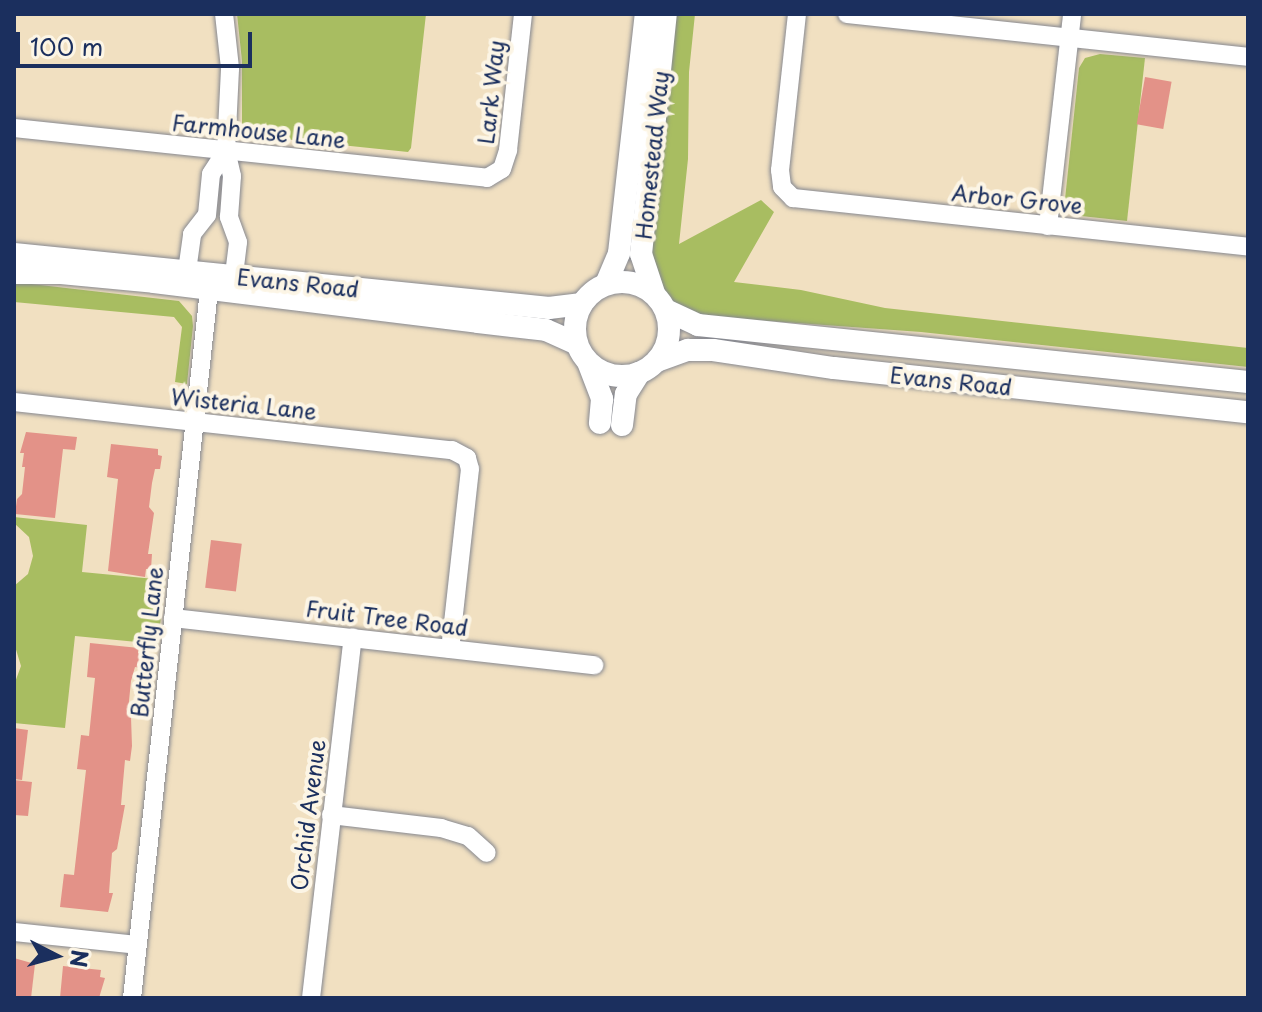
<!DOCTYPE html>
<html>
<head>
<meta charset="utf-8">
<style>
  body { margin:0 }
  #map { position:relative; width:1262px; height:1012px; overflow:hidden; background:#f1e0c1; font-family:"Playpen Sans",sans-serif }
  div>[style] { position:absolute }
  .green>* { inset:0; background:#a8bd61 }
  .building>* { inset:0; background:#e39288; transform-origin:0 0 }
  .roads { filter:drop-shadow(0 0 2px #868890) drop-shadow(0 0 2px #868890) }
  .minor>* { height:18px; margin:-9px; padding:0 9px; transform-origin:9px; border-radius:9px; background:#fff }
  .tertiary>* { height:22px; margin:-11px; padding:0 11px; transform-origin:11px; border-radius:11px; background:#fff }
  .tertiary>.ring { margin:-11px; padding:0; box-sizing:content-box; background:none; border:22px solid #fff; border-radius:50% }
  span { translate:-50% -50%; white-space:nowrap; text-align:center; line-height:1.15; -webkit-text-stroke:8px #fcf5e5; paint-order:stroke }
  .street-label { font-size:22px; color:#1b2f5e }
  .frame { position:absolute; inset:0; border:16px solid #1b2f5e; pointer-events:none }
  .north { position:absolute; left:16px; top:916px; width:80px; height:80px; -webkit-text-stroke:6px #fcf5e5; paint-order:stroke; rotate:96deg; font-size:22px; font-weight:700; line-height:32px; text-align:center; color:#1b2f5e }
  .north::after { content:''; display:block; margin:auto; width:28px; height:36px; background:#1b2f5e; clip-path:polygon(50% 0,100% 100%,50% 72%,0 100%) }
  .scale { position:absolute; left:16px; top:32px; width:236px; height:36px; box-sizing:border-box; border:4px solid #1b2f5e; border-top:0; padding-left:10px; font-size:24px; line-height:28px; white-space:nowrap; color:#1b2f5e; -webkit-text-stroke:6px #fcf5e5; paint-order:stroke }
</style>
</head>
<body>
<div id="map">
  <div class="green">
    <i style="clip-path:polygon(237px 14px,426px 14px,411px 148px,408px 152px,264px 137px,254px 142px,244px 134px,242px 125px,242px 61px)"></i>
    <i style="clip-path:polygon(676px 14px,695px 14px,689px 72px,688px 159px,679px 244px,761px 200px,774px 212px,734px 282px,801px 290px,885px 308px,1248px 348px,1248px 367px,921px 332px,699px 316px,672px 303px,659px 284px,651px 260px)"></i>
    <i style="clip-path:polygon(1100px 54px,1145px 58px,1127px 221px,1081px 216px,1068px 207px,1065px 199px,1079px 68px,1085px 58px)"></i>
    <i style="clip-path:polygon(14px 282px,179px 301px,192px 316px,193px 326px,187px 384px,175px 382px,182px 327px,174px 317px,14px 302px)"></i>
    <i style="clip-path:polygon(14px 517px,87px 525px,82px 572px,165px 580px,158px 644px,75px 636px,65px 728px,14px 723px,14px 685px,21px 666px,14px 643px,14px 586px,28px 574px,33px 556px,29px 537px,14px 523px)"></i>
  </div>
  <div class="building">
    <i style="left:1145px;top:77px;width:27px;height:48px;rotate:10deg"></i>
    <i style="clip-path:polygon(26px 432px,77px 437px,75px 450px,63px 449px,55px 518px,15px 514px,17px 499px,22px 494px,25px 467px,22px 467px,24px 453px,20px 453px)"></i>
    <i style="clip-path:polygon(111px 444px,158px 449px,158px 455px,162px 456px,160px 469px,155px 469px,152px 483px,149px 507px,154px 513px,148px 554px,152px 554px,151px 569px,146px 569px,145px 577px,108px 571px,118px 479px,107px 477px)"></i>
    <i style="left:211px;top:540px;width:31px;height:48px;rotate:7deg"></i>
    <i style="clip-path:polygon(90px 643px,139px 648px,138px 653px,142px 653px,140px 668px,135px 667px,131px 681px,128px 711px,131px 717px,132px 746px,130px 761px,125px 760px,121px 805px,125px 805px,117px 849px,112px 853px,109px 893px,113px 893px,108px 912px,60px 907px,64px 874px,74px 875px,86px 770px,77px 769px,81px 735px,89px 736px,95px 678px,87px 677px)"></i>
    <i style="clip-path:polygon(14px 728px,28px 730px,22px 780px,14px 779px)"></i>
    <i style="clip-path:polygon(14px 780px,32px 782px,28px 816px,14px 815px)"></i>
    <i style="clip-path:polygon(14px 958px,35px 964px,31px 998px,14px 998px)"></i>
    <i style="clip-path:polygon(63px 966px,101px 970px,100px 977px,105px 978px,99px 998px,60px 998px)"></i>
  </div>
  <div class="roads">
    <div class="minor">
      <i style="left:797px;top:14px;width:157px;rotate:96.2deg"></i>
      <i style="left:780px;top:170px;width:17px;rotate:83deg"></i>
      <i style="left:782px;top:187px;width:16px;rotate:45deg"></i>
      <i style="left:793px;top:198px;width:458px;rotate:6.1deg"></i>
      <i style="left:847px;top:14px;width:403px;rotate:6.1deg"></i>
      <i style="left:14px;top:128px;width:476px;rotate:6deg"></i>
      <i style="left:487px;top:178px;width:17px;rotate:-31deg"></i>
      <i style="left:502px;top:169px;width:20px;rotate:-72deg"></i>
      <i style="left:508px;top:150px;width:137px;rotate:-83.7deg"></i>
      <i style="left:1048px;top:226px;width:213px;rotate:-83.5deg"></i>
      <i style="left:195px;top:278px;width:11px;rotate:-139deg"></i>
      <i style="left:187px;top:271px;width:37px;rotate:-82deg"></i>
      <i style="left:192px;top:234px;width:24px;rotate:-52deg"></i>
      <i style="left:207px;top:215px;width:41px;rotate:-84.4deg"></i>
      <i style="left:211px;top:174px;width:27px;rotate:-57deg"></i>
      <i style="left:224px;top:281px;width:12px;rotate:-31deg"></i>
      <i style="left:234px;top:275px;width:33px;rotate:-83deg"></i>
      <i style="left:238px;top:242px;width:27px;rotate:-110deg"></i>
      <i style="left:229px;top:217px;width:41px;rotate:-85.8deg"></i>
      <i style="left:232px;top:176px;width:26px;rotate:-103deg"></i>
      <i style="left:226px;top:151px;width:83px;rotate:-87.2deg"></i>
      <i style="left:230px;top:68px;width:54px;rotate:-96.3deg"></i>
      <i style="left:14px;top:402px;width:441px;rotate:6.3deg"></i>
      <i style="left:452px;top:450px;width:17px;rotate:28deg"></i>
      <i style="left:467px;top:458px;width:11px;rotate:75deg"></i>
      <i style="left:470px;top:469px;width:181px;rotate:96.3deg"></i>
      <i style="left:173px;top:618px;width:424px;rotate:6.4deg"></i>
      <i style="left:331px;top:815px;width:111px;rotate:6.7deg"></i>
      <i style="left:441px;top:828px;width:28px;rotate:17deg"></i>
      <i style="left:468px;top:836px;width:25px;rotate:42deg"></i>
      <i style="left:14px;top:932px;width:124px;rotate:6deg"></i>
      <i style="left:132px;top:998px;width:712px;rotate:-83.79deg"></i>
      <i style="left:311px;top:998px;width:363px;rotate:-83.4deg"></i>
    </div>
    <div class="tertiary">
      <i style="left:14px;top:254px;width:538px;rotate:5.76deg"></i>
      <i style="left:549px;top:308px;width:33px;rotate:-7deg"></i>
      <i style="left:14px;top:273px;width:47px"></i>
      <i style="left:61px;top:273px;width:93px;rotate:5.5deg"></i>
      <i style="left:154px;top:282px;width:326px;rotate:7deg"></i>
      <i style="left:478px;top:322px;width:68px;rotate:6.7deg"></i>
      <i style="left:546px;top:330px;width:34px;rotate:24deg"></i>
      <i class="ring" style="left:575px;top:282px;width:72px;height:72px"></i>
      <i style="left:606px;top:284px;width:34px;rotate:-67deg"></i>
      <i style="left:619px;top:253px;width:241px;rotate:-83.6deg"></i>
      <i style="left:654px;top:293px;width:41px;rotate:-108.4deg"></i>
      <i style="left:641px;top:254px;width:241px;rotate:-84.1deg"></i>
      <i style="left:666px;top:310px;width:35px;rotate:25deg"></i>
      <i style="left:698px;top:325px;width:553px;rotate:5.92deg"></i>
      <i style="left:657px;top:361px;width:33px;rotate:-20deg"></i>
      <i style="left:688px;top:350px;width:25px"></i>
      <i style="left:713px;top:350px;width:122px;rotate:8.5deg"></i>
      <i style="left:834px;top:368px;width:416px;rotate:6.1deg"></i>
      <i style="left:588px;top:362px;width:40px;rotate:69deg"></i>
      <i style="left:602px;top:399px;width:24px;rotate:95deg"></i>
      <i style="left:622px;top:425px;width:31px;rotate:-83deg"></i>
      <i style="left:626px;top:394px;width:25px;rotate:-58deg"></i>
    </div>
  </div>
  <div class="street-label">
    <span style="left:490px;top:92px;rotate:-84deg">Lark Way</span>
    <span style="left:259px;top:130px;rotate:6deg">Farmhouse Lane</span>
    <span style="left:651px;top:155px;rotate:-84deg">Homestead Way</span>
    <span style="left:1017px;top:198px;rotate:6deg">Arbor Grove</span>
    <span style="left:298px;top:282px;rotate:6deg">Evans Road</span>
    <span style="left:951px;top:380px;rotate:6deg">Evans Road</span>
    <span style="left:244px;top:403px;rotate:6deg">Wisteria Lane</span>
    <span style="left:387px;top:617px;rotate:7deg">Fruit Tree Road</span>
    <span style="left:146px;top:642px;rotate:-84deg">Butterfly Lane</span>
    <span style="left:307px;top:815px;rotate:-83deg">Orchid Avenue</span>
  </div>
  <div class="frame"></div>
  <div class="north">N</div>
  <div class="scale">100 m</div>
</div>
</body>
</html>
